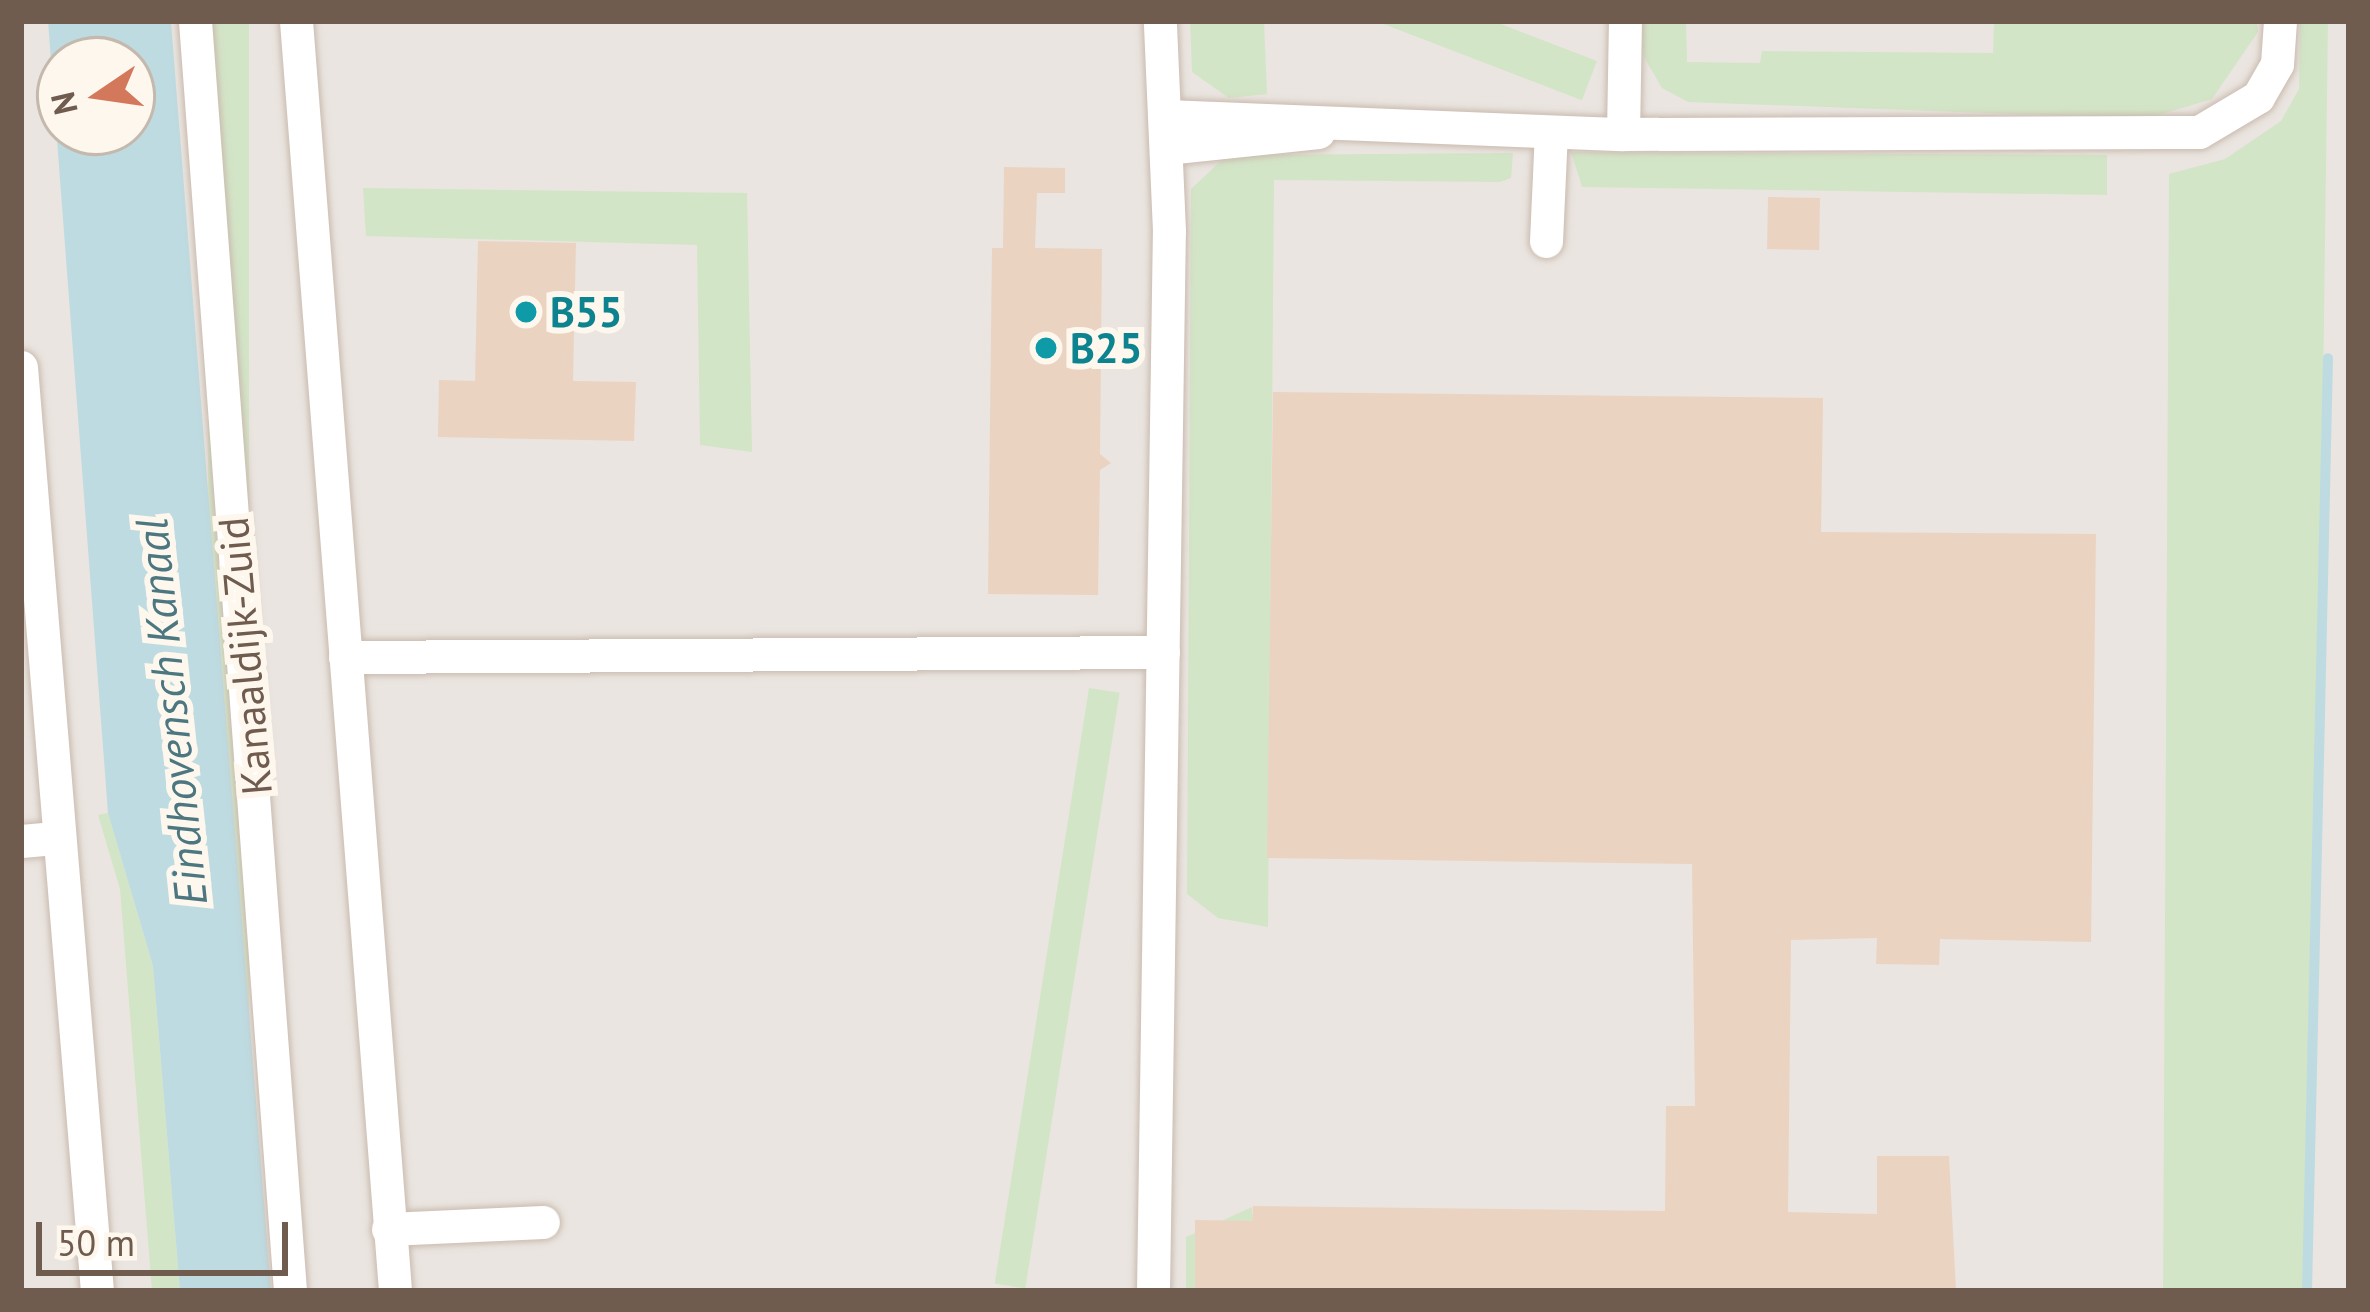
<!DOCTYPE html>
<html>
<head>
<meta charset="utf-8">
<style>
  body { margin:0 }
  #map { position:relative; width:2370px; height:1312px; overflow:hidden; background:#f9f3e7; font-family:"PT Sans",sans-serif }
  div>[style] { position:absolute }
  .industrial>* { inset:0; background:#eae5e0 }
  .green>* { inset:0; background:#d3e5c7; transform-origin:0 0 }
  .water>* { inset:0; background:#bedbe1 }
  .stream>* { height:10px; margin:-5px; padding:0 5px; transform-origin:5px; border-radius:5px; background:#bedbe1 }
  .building>* { inset:0; background:#ebd3c2; transform-origin:0 0 }
  .roads { filter:drop-shadow(0 0 3px #cabbaf) drop-shadow(0 0 3px #cabbaf) }
  .minor>* { height:33px; margin:-16.5px; padding:0 16.5px; transform-origin:16.5px; border-radius:16.5px; background:#fff }
  .dots>* { width:33px; height:33px; translate:-50% -50%; box-sizing:border-box; border:6px solid #fdf7ed; border-radius:50% }
  span { translate:-50% -50%; white-space:nowrap; text-align:center; line-height:1.15; -webkit-text-stroke:12px #fdf7ed; paint-order:stroke }
  .culture-label { font-size:42px; color:#0d838f; font-weight:700 }
  .left { translate:0 -50%; text-align:left }
  .street-label { font-size:42px; color:#705b4f }
  .water-label { font-size:45px; color:#4c7780; font-style:italic }
  .frame { position:absolute; inset:0; border:24px solid #705b4f; pointer-events:none }
  .north { position:absolute; left:36px; top:36px; width:120px; height:120px; box-sizing:border-box; background:#fdf7ed; border:3px solid #c5b9ae; border-radius:50%; rotate:257deg; font-size:33px; font-weight:700; line-height:48px; text-align:center; color:#705b4f }
  .north::after { content:''; display:block; margin:auto; width:42px; height:54px; background:#d4785c; clip-path:polygon(50% 0,100% 100%,50% 72%,0 100%) }
  .scale { position:absolute; left:36px; top:1222px; width:252px; height:54px; box-sizing:border-box; border:6px solid #705b4f; border-top:0; padding-left:15px; font-size:36px; line-height:42px; white-space:nowrap; color:#705b4f; -webkit-text-stroke:9px #fdf7ed; paint-order:stroke }
</style>
</head>
<body>
<div id="map">
  <div class="industrial">
    <i style="clip-path:polygon(evenodd,21px 21px,2349px 21px,2349px 1291px,21px 1291px,21px 21px,60px 60px,132px 60px,132px 132px,60px 132px,60px 60px)"></i>
  </div>
  <div class="green">
    <i style="left:208px;top:21px;width:41px;height:1274px"></i>
    <i style="clip-path:polygon(1190px 21px,1264px 21px,1267px 94px,1229px 98px,1192px 72px)"></i>
    <i style="clip-path:polygon(1642px 21px,1686px 21px,1687px 62px,1760px 63px,1762px 51px,1993px 53px,1994px 21px,2257px 21px,2258px 32px,2212px 99px,2145px 119px,1688px 102px,1662px 88px,1641px 52px)"></i>
    <i style="clip-path:polygon(2300px 21px,2328px 21px,2311px 1291px,2163px 1291px,2169px 174px,2225px 159px,2281px 121px,2299px 89px)"></i>
    <i style="left:1597px;top:61px;width:42px;height:310px;rotate:111deg"></i>
    <i style="clip-path:polygon(1571px 152px,2107px 155px,2107px 195px,1582px 187px)"></i>
    <i style="clip-path:polygon(1513px 153px,1511px 178px,1500px 182px,1274px 180px,1268px 927px,1218px 918px,1187px 894px,1191px 189px,1227px 155px)"></i>
    <i style="clip-path:polygon(363px 188px,747px 193px,752px 452px,700px 445px,697px 245px,366px 236px)"></i>
    <i style="left:1089px;top:688px;width:31px;height:603px;rotate:9deg"></i>
    <i style="clip-path:polygon(108px 813px,153px 966px,180px 1291px,152px 1291px,120px 889px,98px 815px)"></i>
    <i style="clip-path:polygon(1252px 1207px,1251px 1291px,1186px 1291px,1186px 1237px)"></i>
  </div>
  <div class="water">
    <i style="clip-path:polygon(evenodd,48px 21px,171px 21px,271px 1291px,180px 1291px,153px 966px,108px 813px,48px 21px,60px 60px,132px 60px,132px 132px,60px 132px,60px 60px)"></i>
  </div>
  <div class="stream">
    <i style="left:2307px;top:1291px;width:933px;rotate:-88.71deg"></i>
  </div>
  <div class="building">
    <i style="clip-path:polygon(1004px 167px,1065px 168px,1065px 193px,1037px 193px,1035px 248px,1102px 249px,1100px 454px,1111px 463px,1100px 470px,1098px 595px,988px 594px,992px 248px,1003px 248px)"></i>
    <i style="left:1768px;top:197px;width:52px;height:52px;rotate:1deg"></i>
    <i style="clip-path:polygon(478px 241px,576px 243px,573px 381px,636px 382px,634px 441px,438px 437px,439px 380px,475px 381px)"></i>
    <i style="clip-path:polygon(1273px 392px,1823px 398px,1821px 532px,2096px 534px,2091px 942px,1940px 939px,1939px 965px,1876px 964px,1877px 938px,1791px 940px,1788px 1212px,1877px 1214px,1877px 1156px,1949px 1156px,1956px 1291px,1195px 1291px,1195px 1220px,1252px 1221px,1253px 1206px,1665px 1211px,1666px 1106px,1695px 1106px,1692px 864px,1267px 858px)"></i>
  </div>
  <div class="roads">
    <div class="minor">
      <i style="left:195px;top:21px;width:1274px;rotate:85.72deg"></i>
      <i style="left:296px;top:21px;width:1274px;rotate:85.54deg"></i>
      <i style="left:1166px;top:116px;width:457px;rotate:2.3deg"></i>
      <i style="left:1623px;top:134px;width:576px;rotate:-0.2deg"></i>
      <i style="left:2199px;top:132px;width:69px;rotate:-30.7deg"></i>
      <i style="left:2258px;top:97px;width:38px;rotate:-60deg"></i>
      <i style="left:2277px;top:64px;width:43px;rotate:-86deg"></i>
      <i style="left:1623px;top:134px;width:113px;rotate:-89deg"></i>
      <i style="left:1166px;top:148px;width:153px;rotate:-6deg"></i>
      <i style="left:1546px;top:241px;width:109px;rotate:-87.4deg"></i>
      <i style="left:21px;top:367px;width:927px;rotate:85.3deg"></i>
      <i style="left:345px;top:657px;width:818px;rotate:-0.35deg"></i>
      <i style="left:21px;top:841px;width:37px;rotate:-5deg"></i>
      <i style="left:388px;top:1229px;width:155px;rotate:-2.6deg"></i>
      <i style="left:1153px;top:1291px;width:1060px;rotate:-89.14deg"></i>
      <i style="left:1169px;top:231px;width:210px;rotate:-92.5deg"></i>
    </div>
  </div>
  <div class="dots">
    <i style="left:526px;top:312px;background:#0f9aa8"></i>
    <i style="left:1046px;top:348px;background:#0f9aa8"></i>
  </div>
  <div class="culture-label">
    <span class="left" style="left:550px;top:312px">B55</span>
    <span class="left" style="left:1070px;top:348px">B25</span>
  </div>
  <div class="street-label">
    <span style="left:245px;top:656px;rotate:-95deg">Kanaaldijk-Zuid</span>
  </div>
  <div class="water-label">
    <span style="left:171px;top:712px;rotate:-96deg">Eindhovensch Kanaal</span>
  </div>
  <div class="frame"></div>
  <div class="north">N</div>
  <div class="scale">50 m</div>
</div>
</body>
</html>
